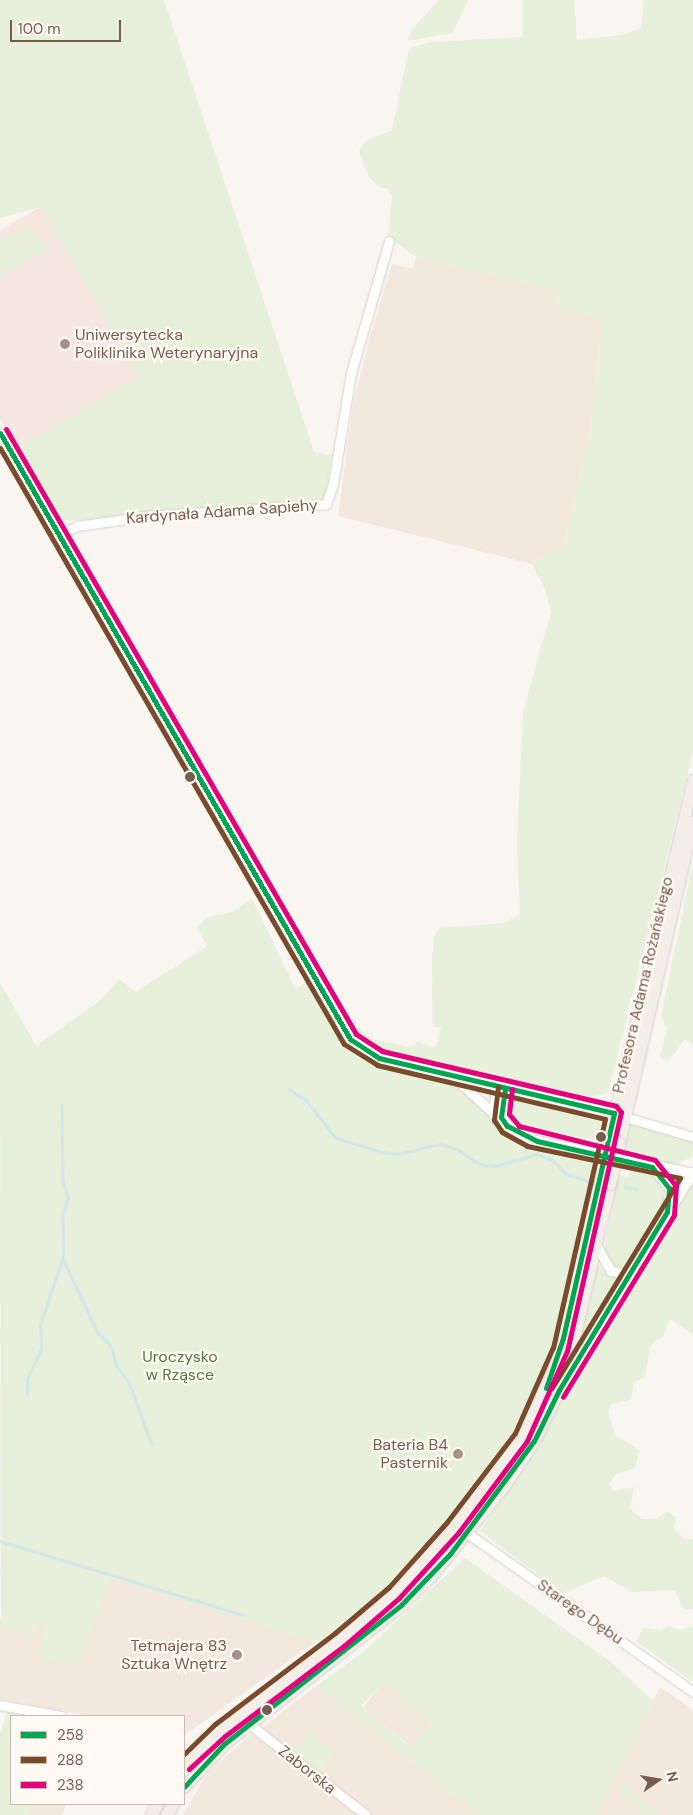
<!DOCTYPE html>
<html>
<head>
<meta charset="utf-8">
<style>
  body { margin:0 }
  #map { position:relative; width:693px; height:1815px; overflow:hidden; background:#f9f5f0; font-family:"DM Sans",sans-serif }
  div>[style] { position:absolute }
  .residential>* { inset:0; background:#f2e8de; transform-origin:0 0 }
  .commercial>* { inset:0; background:#f6e8e1 }
  .green>* { inset:0; background:#e7f0db }
  .stream>* { height:2.5px; margin:-1.25px; padding:0 1.25px; transform-origin:1.25px; border-radius:1.25px; background:#d0e8ea }
  .roads { filter:drop-shadow(0 0 1px #d7d1cb) drop-shadow(0 0 1px #d7d1cb) }
  .minor>* { height:9px; margin:-4.5px; padding:0 4.5px; transform-origin:4.5px; border-radius:4.5px; background:#fefefd }
  .major>* { height:11px; margin:-5.5px; padding:0 5.5px; transform-origin:5.5px; border-radius:5.5px; background:#f3eee8 }
  .bridges { filter:drop-shadow(0 0 1px #dad1cc) drop-shadow(0 0 1px #dad1cc) }
  .major-bridge>* { height:11px; margin:-5.5px; padding:0 5.5px; transform-origin:5.5px; border-radius:5.5px; background:#f3eee8 }
  .bus-1>* { height:5px; margin:-2.5px; padding:0 2.5px; transform-origin:2.5px; border-radius:2.5px; background:#00a651 }
  .bus-2>* { height:5px; margin:-2.5px; padding:0 2.5px; transform-origin:2.5px; border-radius:2.5px; background:#7a4b2a }
  .bus-3>* { height:5px; margin:-2.5px; padding:0 2.5px; transform-origin:2.5px; border-radius:2.5px; background:#e5007d }
  .dots>* { width:14px; height:14px; translate:-50% -50%; box-sizing:border-box; border:2px solid #fffaf3; border-radius:50% }
  span { translate:-50% -50%; white-space:nowrap; text-align:center; line-height:1.15; -webkit-text-stroke:4.5px #fffaf3; paint-order:stroke }
  .poi-label { font-size:16px; color:#7a5c4d }
  .left { translate:0 -50%; text-align:left }
  .right { translate:-100% -50%; text-align:right }
  .street-label { font-size:16px; color:#7a5c4d }
  .park-label { font-size:16px; color:#537a41 }
  .legend { position:absolute; left:10px; top:1715px; width:175px; height:90px; box-sizing:border-box; background:#fffaf3; border:1px solid #cabbb1; margin:0; padding:6px 9px; list-style:none; font-size:15px; color:#7a5c4d }
  .legend li { display:flex; align-items:center; gap:10px; height:25px }
  .legend b { width:25px; border:1px solid #cabbb1 }
  .north { position:absolute; left:633px; top:1755px; width:50px; height:50px; -webkit-text-stroke:4px #fffaf3; paint-order:stroke; rotate:77deg; font-size:14px; font-weight:700; line-height:20px; text-align:center; color:#7a5c4d }
  .north::after { content:''; display:block; margin:auto; width:18px; height:22px; background:#7a5c4d; clip-path:polygon(50% 0,100% 100%,50% 72%,0 100%) }
  .scale { position:absolute; left:10px; top:20px; width:111px; height:22px; box-sizing:border-box; border:2px solid #7a5c4d; border-top:0; padding-left:6px; font-size:15px; line-height:18px; white-space:nowrap; color:#7a5c4d; -webkit-text-stroke:4px #fffaf3; paint-order:stroke }
</style>
</head>
<body>
<div id="map">
  <div class="residential">
    <i style="clip-path:polygon(416px 257px,558px 290px,555px 307px,603px 319px,590px 433px,564px 544px,532px 564px,338px 516px,353px 405px,371px 334px,392px 264px,413px 269px)"></i>
    <i style="clip-path:polygon(111px 1577px,198px 1603px,315px 1642px,185px 1735px,184px 1716px,89px 1716px,0 1699px,0 1618px,3px 1619px,1px 1627px,33px 1634px,37px 1622px,46px 1624px)"></i>
    <i style="left:383px;top:1683px;width:63px;height:32px;rotate:39deg"></i>
    <i style="clip-path:polygon(316px 1686px,479px 1815px,183px 1815px,208px 1772px,252px 1734px,313px 1777px,334px 1751px,290px 1754px,259px 1730px)"></i>
    <i style="clip-path:polygon(660px 1687px,693px 1710px,693px 1815px,595px 1815px)"></i>
    <i style="clip-path:polygon(31px 1804px,66px 1804px,62px 1815px,27px 1815px)"></i>
  </div>
  <div class="commercial">
    <i style="clip-path:polygon(40px 207px,140px 376px,17px 448px,0 419px,0 230px)"></i>
  </div>
  <div class="green">
    <i style="clip-path:polygon(0 0,164px 0,314px 452px,332px 455px,326px 498px,314px 503px,61px 521px,53px 514px,17px 448px,140px 376px,40px 207px,0 218px)"></i>
    <i style="clip-path:polygon(439px 0,468px 0,452px 33px,408px 41px,411px 30px)"></i>
    <i style="clip-path:polygon(522px 0,574px 0,577px 40px,622px 35px,641px 28px,644px 0,693px 0,693px 752px,608px 1093px,591px 1097px,381px 1051px,359px 1037px,343px 1018px,346px 1016px,371px 1039px,410px 1047px,418px 1042px,435px 1048px,441px 1027px,433px 1027px,432px 962px,434px 937px,439px 928px,504px 923px,520px 914px,517px 842px,523px 712px,551px 612px,545px 589px,532px 564px,564px 544px,590px 433px,603px 320px,555px 307px,557px 290px,416px 257px,388px 237px,392px 196px,387px 188px,380px 188px,368px 176px,359px 151px,365px 142px,392px 130px,409px 48px,431px 42px,522px 37px)"></i>
    <i style="clip-path:polygon(28px 226px,48px 248px,0 275px,0 241px,15px 233px,24px 249px,27px 247px,16px 233px)"></i>
    <i style="clip-path:polygon(693px 863px,693px 1044px,685px 1039px,669px 1061px,660px 1058px,667px 1028px,661px 1016px)"></i>
    <i style="clip-path:polygon(252px 898px,296px 990px,308px 980px,338px 1031px,358px 1053px,378px 1064px,449px 1080px,520px 1140px,590px 1158px,593px 1166px,555px 1343px,545px 1377px,498px 1459px,434px 1540px,366px 1612px,328px 1640px,315px 1642px,111px 1577px,77px 1666px,37px 1655px,46px 1624px,37px 1622px,32px 1635px,1px 1627px,0 982px,36px 1046px,102px 999px,119px 979px,136px 992px,207px 946px,197px 928px,207px 917px,233px 912px)"></i>
    <i style="clip-path:polygon(515px 1100px,597px 1117px,601px 1124px,598px 1140px,586px 1138px,583px 1143px,531px 1132px,509px 1116px,509px 1104px)"></i>
    <i style="clip-path:polygon(635px 1122px,693px 1141px,693px 1156px,676px 1165px,625px 1153px,629px 1123px)"></i>
    <i style="clip-path:polygon(631px 1167px,653px 1174px,663px 1188px,664px 1206px,629px 1265px,617px 1268px,607px 1263px,604px 1251px,618px 1175px,628px 1177px)"></i>
    <i style="clip-path:polygon(693px 1182px,693px 1334px,669px 1319px,665px 1334px,650px 1346px,645px 1377px,634px 1382px,631px 1400px,611px 1404px,608px 1411px,616px 1436px,639px 1450px,635px 1468px,616px 1474px,609px 1483px,613px 1491px,634px 1487px,630px 1509px,642px 1519px,657px 1519px,667px 1511px,676px 1518px,673px 1528px,686px 1540px,693px 1539px,693px 1609px,683px 1609px,675px 1590px,632px 1592px,604px 1576px,563px 1593px,480px 1531px,535px 1451px,569px 1386px)"></i>
    <i style="clip-path:polygon(597px 1264px,605px 1272px,623px 1278px,577px 1354px)"></i>
    <i style="clip-path:polygon(evenodd,465px 1558px,611px 1662px,653px 1701px,595px 1815px,479px 1815px,316px 1686px,362px 1653px,465px 1558px,383px 1683px,432px 1723px,410px 1747px,361px 1706px,383px 1683px)"></i>
    <i style="clip-path:polygon(670px 1626px,680px 1630px,693px 1626px,693px 1682px,636px 1641px,643px 1627px,660px 1630px)"></i>
    <i style="clip-path:polygon(8px 1710px,41px 1716px,11px 1716px,11px 1804px,31px 1804px,27px 1815px,0 1815px,0 1734px)"></i>
    <i style="clip-path:polygon(310px 1733px,334px 1751px,316px 1773px,290px 1754px)"></i>
    <i style="clip-path:polygon(623px 1784px,630px 1787px,628px 1791px,660px 1815px,647px 1815px,624px 1797px,618px 1792px)"></i>
  </div>
  <div class="stream">
    <i style="left:289px;top:1089px;width:20px;rotate:33deg"></i>
    <i style="left:306px;top:1100px;width:48px;rotate:51.7deg"></i>
    <i style="left:336px;top:1138px;width:48px;rotate:16.9deg"></i>
    <i style="left:382px;top:1152px;width:16px;rotate:7deg"></i>
    <i style="left:398px;top:1154px;width:43px;rotate:-13.4deg"></i>
    <i style="left:440px;top:1144px;width:18px;rotate:16deg"></i>
    <i style="left:457px;top:1149px;width:27px;rotate:33deg"></i>
    <i style="left:480px;top:1164px;width:16px;rotate:7deg"></i>
    <i style="left:496px;top:1166px;width:43px;rotate:-16.3deg"></i>
    <i style="left:537px;top:1154px;width:17px;rotate:21deg"></i>
    <i style="left:553px;top:1160px;width:19px;rotate:47deg"></i>
    <i style="left:566px;top:1174px;width:24px;rotate:17deg"></i>
    <i style="left:62px;top:1105px;width:75px;rotate:89.2deg"></i>
    <i style="left:63px;top:1180px;width:19px;rotate:74deg"></i>
    <i style="left:68px;top:1198px;width:18px;rotate:106deg"></i>
    <i style="left:63px;top:1215px;width:46px;rotate:88.8deg"></i>
    <i style="left:64px;top:1261px;width:80px;rotate:64.7deg"></i>
    <i style="left:98px;top:1333px;width:20px;rotate:45deg"></i>
    <i style="left:112px;top:1347px;width:18px;rotate:77deg"></i>
    <i style="left:116px;top:1365px;width:21px;rotate:53deg"></i>
    <i style="left:129px;top:1382px;width:67px;rotate:69.9deg"></i>
    <i style="left:625px;top:1187px;width:12px;rotate:9deg"></i>
    <i style="left:27px;top:1394px;width:15px;rotate:-90deg"></i>
    <i style="left:27px;top:1379px;width:33px;rotate:-65deg"></i>
    <i style="left:41px;top:1349px;width:24px;rotate:-92deg"></i>
    <i style="left:40px;top:1325px;width:72px;rotate:-71.3deg"></i>
    <i style="left:0;top:1541px;width:254px;rotate:16.9deg"></i>
  </div>
  <div class="roads">
    <div class="minor">
      <i style="left:0;top:433px;width:700px;rotate:59.99deg"></i>
      <i style="left:350px;top:1039px;width:35px;rotate:33deg"></i>
      <i style="left:379px;top:1058px;width:241px;rotate:13.2deg"></i>
      <i style="left:58px;top:535px;width:21px;rotate:-25deg"></i>
      <i style="left:77px;top:526px;width:71px;rotate:-8.1deg"></i>
      <i style="left:147px;top:516px;width:179px;rotate:-3.8deg"></i>
      <i style="left:326px;top:504px;width:21px;rotate:-71deg"></i>
      <i style="left:333px;top:484px;width:112px;rotate:-80.8deg"></i>
      <i style="left:351px;top:373px;width:137px;rotate:-73.9deg"></i>
      <i style="left:454px;top:1077px;width:72px;rotate:42.8deg"></i>
      <i style="left:507px;top:1126px;width:27px;rotate:28deg"></i>
      <i style="left:531px;top:1139px;width:165px;rotate:11.9deg"></i>
      <i style="left:493px;top:1114px;width:28px;rotate:-84deg"></i>
      <i style="left:625px;top:1117px;width:71px;rotate:16.4deg"></i>
      <i style="left:505px;top:1124px;width:14px;rotate:-107deg"></i>
      <i style="left:501px;top:1111px;width:23px;rotate:-80deg"></i>
      <i style="left:652px;top:1167px;width:27px;rotate:51deg"></i>
      <i style="left:669px;top:1188px;width:19px;rotate:93deg"></i>
      <i style="left:596px;top:1245px;width:30px;rotate:60deg"></i>
      <i style="left:611px;top:1271px;width:11px;rotate:10deg"></i>
      <i style="left:622px;top:1273px;width:14px;rotate:-25deg"></i>
      <i style="left:563px;top:1384px;width:249px;rotate:-58.5deg"></i>
      <i style="left:467px;top:1533px;width:276px;rotate:35.1deg"></i>
      <i style="left:0;top:1705px;width:62px;rotate:10.2deg"></i>
      <i style="left:249px;top:1724px;width:148px;rotate:37.9deg"></i>
      <i style="left:184px;top:1749px;width:23px;rotate:40deg"></i>
    </div>
    <div class="major">
      <i style="left:609px;top:1137px;width:367px;rotate:-76.8deg"></i>
      <i style="left:619px;top:1143px;width:330px;rotate:-77.1deg"></i>
      <i style="left:184px;top:1764px;width:50px;rotate:-43.4deg"></i>
      <i style="left:220px;top:1730px;width:151px;rotate:-37.2deg"></i>
      <i style="left:340px;top:1639px;width:72px;rotate:-41deg"></i>
      <i style="left:394px;top:1592px;width:88px;rotate:-47.8deg"></i>
      <i style="left:453px;top:1527px;width:113px;rotate:-52.9deg"></i>
      <i style="left:521px;top:1437px;width:76px;rotate:-64.1deg"></i>
      <i style="left:554px;top:1369px;width:194px;rotate:-76.3deg"></i>
      <i style="left:184px;top:1787px;width:59px;rotate:-47.1deg"></i>
      <i style="left:224px;top:1744px;width:225px;rotate:-38.1deg"></i>
      <i style="left:401px;top:1605px;width:42px;rotate:-44deg"></i>
      <i style="left:431px;top:1576px;width:116px;rotate:-51deg"></i>
      <i style="left:504px;top:1486px;width:54px;rotate:-56.3deg"></i>
      <i style="left:534px;top:1441px;width:57px;rotate:-63.9deg"></i>
      <i style="left:559px;top:1390px;width:37px;rotate:-73deg"></i>
      <i style="left:570px;top:1355px;width:176px;rotate:-76.8deg"></i>
      <i style="left:151px;top:1815px;width:13px;rotate:-61deg"></i>
      <i style="left:166px;top:1815px;width:13px;rotate:-58deg"></i>
    </div>
  </div>
  <div class="bridges">
    <div class="major-bridge">
      <i style="left:600px;top:1181px;width:45px;rotate:-78.4deg"></i>
      <i style="left:610px;top:1184px;width:42px;rotate:-77.6deg"></i>
    </div>
  </div>
  <div class="bus-1">
    <i style="left:0;top:433px;width:700px;rotate:59.99deg"></i>
    <i style="left:350px;top:1039px;width:35px;rotate:33deg"></i>
    <i style="left:379px;top:1058px;width:241px;rotate:13.2deg"></i>
    <i style="left:546px;top:1388px;width:53px;rotate:-71.2deg"></i>
    <i style="left:563px;top:1338px;width:231px;rotate:-77.2deg"></i>
    <i style="left:184px;top:1787px;width:59px;rotate:-47.1deg"></i>
    <i style="left:224px;top:1744px;width:225px;rotate:-38.1deg"></i>
    <i style="left:401px;top:1605px;width:71px;rotate:-46.1deg"></i>
    <i style="left:450px;top:1554px;width:141px;rotate:-53.4deg"></i>
    <i style="left:534px;top:1441px;width:57px;rotate:-63.9deg"></i>
    <i style="left:559px;top:1390px;width:208px;rotate:-58.8deg"></i>
    <i style="left:667px;top:1212px;width:24px;rotate:-85deg"></i>
    <i style="left:669px;top:1188px;width:27px;rotate:-129deg"></i>
    <i style="left:652px;top:1167px;width:118px;rotate:-167.3deg"></i>
    <i style="left:537px;top:1141px;width:34px;rotate:-153deg"></i>
    <i style="left:507px;top:1126px;width:11px;rotate:-124deg"></i>
    <i style="left:501px;top:1117px;width:29px;rotate:-82deg"></i>
  </div>
  <div class="bus-2">
    <i style="left:0;top:448px;width:688px;rotate:60.01deg"></i>
    <i style="left:344px;top:1044px;width:39px;rotate:32deg"></i>
    <i style="left:377px;top:1065px;width:234px;rotate:13.3deg"></i>
    <i style="left:605px;top:1119px;width:234px;rotate:102.8deg"></i>
    <i style="left:553px;top:1347px;width:94px;rotate:113.8deg"></i>
    <i style="left:515px;top:1433px;width:112px;rotate:127.4deg"></i>
    <i style="left:447px;top:1522px;width:87px;rotate:131.7deg"></i>
    <i style="left:389px;top:1587px;width:71px;rotate:139.6deg"></i>
    <i style="left:335px;top:1633px;width:151px;rotate:142.8deg"></i>
    <i style="left:215px;top:1724px;width:43px;rotate:135.9deg"></i>
    <i style="left:498px;top:1087px;width:33px;rotate:97deg"></i>
    <i style="left:494px;top:1120px;width:14px;rotate:56deg"></i>
    <i style="left:502px;top:1132px;width:29px;rotate:29deg"></i>
    <i style="left:527px;top:1146px;width:156px;rotate:11.8deg"></i>
    <i style="left:680px;top:1178px;width:246px;rotate:121.4deg"></i>
  </div>
  <div class="bus-3">
    <i style="left:6px;top:429px;width:699px;rotate:59.95deg"></i>
    <i style="left:356px;top:1034px;width:31px;rotate:33deg"></i>
    <i style="left:382px;top:1051px;width:240px;rotate:13.2deg"></i>
    <i style="left:616px;top:1106px;width:8px;rotate:50deg"></i>
    <i style="left:621px;top:1112px;width:245px;rotate:102.7deg"></i>
    <i style="left:567px;top:1351px;width:98px;rotate:114deg"></i>
    <i style="left:527px;top:1441px;width:114px;rotate:126.8deg"></i>
    <i style="left:459px;top:1532px;width:89px;rotate:132.3deg"></i>
    <i style="left:399px;top:1598px;width:72px;rotate:139deg"></i>
    <i style="left:345px;top:1645px;width:151px;rotate:142.8deg"></i>
    <i style="left:225px;top:1736px;width:49px;rotate:137.5deg"></i>
    <i style="left:512px;top:1089px;width:25px;rotate:97deg"></i>
    <i style="left:509px;top:1114px;width:16px;rotate:50deg"></i>
    <i style="left:519px;top:1126px;width:140px;rotate:14deg"></i>
    <i style="left:655px;top:1160px;width:33px;rotate:51deg"></i>
    <i style="left:676px;top:1186px;width:29px;rotate:94deg"></i>
    <i style="left:674px;top:1215px;width:213px;rotate:121.4deg"></i>
  </div>
  <div class="dots">
    <i style="left:65px;top:344px;background:#a69286"></i>
    <i style="left:190px;top:777px;background:#7a5c4d"></i>
    <i style="left:601px;top:1137px;background:#7a5c4d"></i>
    <i style="left:458px;top:1454px;background:#a69286"></i>
    <i style="left:237px;top:1655px;background:#a69286"></i>
    <i style="left:267px;top:1710px;background:#7a5c4d"></i>
  </div>
  <div class="poi-label">
    <span class="left" style="left:75px;top:344px">Uniwersytecka<br>Poliklinika Weterynaryjna</span>
    <span class="right" style="left:448px;top:1454px">Bateria B4<br>Pasternik</span>
    <span class="right" style="left:227px;top:1655px">Tetmajera 83<br>Sztuka Wnętrz</span>
  </div>
  <div class="street-label">
    <span style="left:222px;top:512px;rotate:-4deg">Kardynała Adama Sapiehy</span>
    <span style="left:643px;top:985px;rotate:-77deg">Profesora Adama Rożańskiego</span>
    <span style="left:580px;top:1612px;rotate:35deg">Starego Dębu</span>
    <span style="left:307px;top:1770px;rotate:38deg">Zaborska</span>
  </div>
  <div class="park-label">
    <span style="left:180px;top:1366px">Uroczysko<br>w Rząsce</span>
  </div>
  <ul class="legend">
  <li><b style="height:6px;background:#00a651"></b>258</li>
  <li><b style="height:6px;background:#7a4b2a"></b>288</li>
  <li><b style="height:6px;background:#e5007d"></b>238</li>
  </ul>
  <div class="north">N</div>
  <div class="scale">100 m</div>
</div>
</body>
</html>
